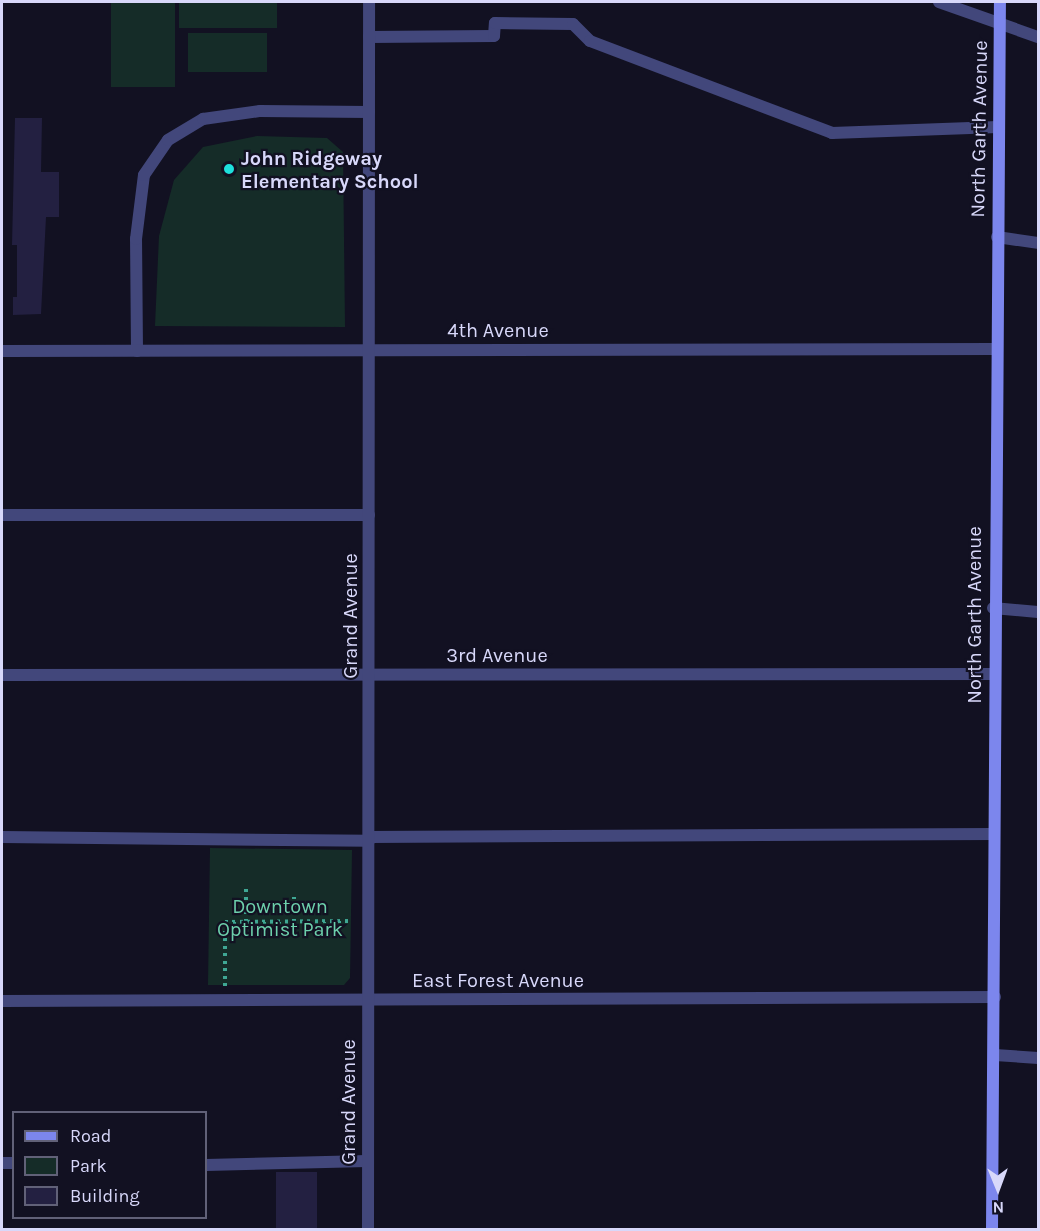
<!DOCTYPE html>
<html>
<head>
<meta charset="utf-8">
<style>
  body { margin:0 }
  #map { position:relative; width:1040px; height:1231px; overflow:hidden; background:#121122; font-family:Karla,sans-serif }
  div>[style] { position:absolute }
  .green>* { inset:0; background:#152c28; transform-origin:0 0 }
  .building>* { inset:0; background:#232041; transform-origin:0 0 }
  .path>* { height:4px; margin-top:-2px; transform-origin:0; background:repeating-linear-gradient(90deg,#3fa794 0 3px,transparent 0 7.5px) }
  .lane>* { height:12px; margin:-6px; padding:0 6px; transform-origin:6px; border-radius:6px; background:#42477b }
  .street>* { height:12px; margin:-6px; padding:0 6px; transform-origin:6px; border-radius:6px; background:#42477b }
  .secondary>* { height:12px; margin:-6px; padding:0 6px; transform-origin:6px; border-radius:6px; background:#7c86ed }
  .dots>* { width:16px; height:16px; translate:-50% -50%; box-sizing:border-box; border:3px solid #121122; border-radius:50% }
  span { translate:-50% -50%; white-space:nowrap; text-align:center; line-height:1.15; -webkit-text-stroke:4.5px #121122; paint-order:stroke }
  .street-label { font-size:20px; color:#d8d8fa }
  .poi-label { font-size:20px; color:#d8d8fa; font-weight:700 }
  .left { translate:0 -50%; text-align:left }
  .park-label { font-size:20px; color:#6dd0ac }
  .frame { position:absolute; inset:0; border:3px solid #d8d8fa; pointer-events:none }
  .legend { position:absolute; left:12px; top:1111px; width:195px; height:108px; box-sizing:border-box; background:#121122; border:2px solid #616178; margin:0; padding:8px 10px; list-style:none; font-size:18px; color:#d8d8fa }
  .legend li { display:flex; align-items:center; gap:12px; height:30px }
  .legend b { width:30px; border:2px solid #616178 }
  .north { position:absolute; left:968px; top:1159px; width:60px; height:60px; -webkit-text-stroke:4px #121122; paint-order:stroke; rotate:179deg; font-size:16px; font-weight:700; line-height:24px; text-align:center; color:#d8d8fa }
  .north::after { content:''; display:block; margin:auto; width:21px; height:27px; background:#d8d8fa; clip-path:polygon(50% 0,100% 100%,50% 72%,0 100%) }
</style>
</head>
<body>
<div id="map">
  <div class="green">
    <i style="left:111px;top:2px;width:64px;height:85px"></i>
    <i style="left:179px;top:2px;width:98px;height:26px"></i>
    <i style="left:267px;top:33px;width:39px;height:79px;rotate:90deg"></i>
    <i style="clip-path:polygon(257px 136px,327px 138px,343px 152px,345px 327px,155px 326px,159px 236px,174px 180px,203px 147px)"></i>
    <i style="clip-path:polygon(210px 848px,352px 850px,350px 978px,344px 985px,208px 985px)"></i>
  </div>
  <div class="building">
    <i style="clip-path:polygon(15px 118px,42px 118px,41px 172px,59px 172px,59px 217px,46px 217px,41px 314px,13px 315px,13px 297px,17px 297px,17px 245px,12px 245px)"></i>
    <i style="left:276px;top:1172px;width:41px;height:58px"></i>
  </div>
  <div class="path">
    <i style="left:246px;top:889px;width:33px;rotate:90deg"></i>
    <i style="left:294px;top:922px;width:25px;rotate:-90deg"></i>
    <i style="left:225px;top:986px;width:64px;rotate:-90deg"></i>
    <i style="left:225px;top:922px;width:127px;rotate:-0.5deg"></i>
  </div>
  <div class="lane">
    <i style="left:997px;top:237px;width:41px;rotate:8.3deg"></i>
    <i style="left:137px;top:351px;width:112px;rotate:-90.5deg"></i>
    <i style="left:136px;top:239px;width:64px;rotate:-82.9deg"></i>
    <i style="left:144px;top:175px;width:42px;rotate:-55.6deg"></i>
    <i style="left:168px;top:140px;width:41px;rotate:-31deg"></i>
    <i style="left:203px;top:119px;width:58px;rotate:-8deg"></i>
    <i style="left:260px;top:111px;width:109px;rotate:0.5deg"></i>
    <i style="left:2px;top:515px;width:367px"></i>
    <i style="left:2px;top:837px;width:367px;rotate:0.6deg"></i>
    <i style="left:369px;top:837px;width:625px;rotate:-0.28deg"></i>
    <i style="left:2px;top:1163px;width:12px"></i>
    <i style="left:206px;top:1165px;width:161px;rotate:-1.4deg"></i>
  </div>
  <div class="street">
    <i style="left:939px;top:2px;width:105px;rotate:19.5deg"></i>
    <i style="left:369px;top:37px;width:125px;rotate:-0.5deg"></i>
    <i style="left:494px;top:36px;width:13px;rotate:-86deg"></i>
    <i style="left:495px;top:23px;width:78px;rotate:0.7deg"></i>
    <i style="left:573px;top:24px;width:24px;rotate:45deg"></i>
    <i style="left:590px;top:41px;width:259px;rotate:20.8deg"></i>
    <i style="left:832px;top:133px;width:166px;rotate:-2.1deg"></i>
    <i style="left:2px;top:351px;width:993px;rotate:-0.12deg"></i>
    <i style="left:993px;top:608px;width:45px;rotate:5.1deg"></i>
    <i style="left:2px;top:675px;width:991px;rotate:-0.06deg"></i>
    <i style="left:2px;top:1001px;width:993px;rotate:-0.23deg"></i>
    <i style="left:995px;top:1055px;width:43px;rotate:4deg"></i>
    <i style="left:368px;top:1230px;width:1228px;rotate:-89.95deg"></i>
  </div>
  <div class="secondary">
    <i style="left:992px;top:1230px;width:1228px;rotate:-89.63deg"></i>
  </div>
  <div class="dots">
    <i style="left:229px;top:169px;background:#1ee0dc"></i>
  </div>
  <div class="street-label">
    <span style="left:979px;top:129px;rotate:-89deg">North Garth Avenue</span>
    <span style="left:498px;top:330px">4th Avenue</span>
    <span style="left:974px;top:615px;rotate:-90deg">North Garth Avenue</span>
    <span style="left:350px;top:616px;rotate:-90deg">Grand Avenue</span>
    <span style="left:497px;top:655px">3rd Avenue</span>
    <span style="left:498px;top:980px">East Forest Avenue</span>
    <span style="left:348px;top:1102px;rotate:-90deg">Grand Avenue</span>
  </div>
  <div class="poi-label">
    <span class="left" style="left:241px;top:170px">John Ridgeway<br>Elementary School</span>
  </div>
  <div class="park-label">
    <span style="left:280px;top:918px">Downtown<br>Optimist Park</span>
  </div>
  <div class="frame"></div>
  <ul class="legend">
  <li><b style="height:8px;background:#7c86ed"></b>Road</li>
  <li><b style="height:16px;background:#152c28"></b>Park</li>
  <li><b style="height:16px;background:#232041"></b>Building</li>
  </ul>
  <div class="north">N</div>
</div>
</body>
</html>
